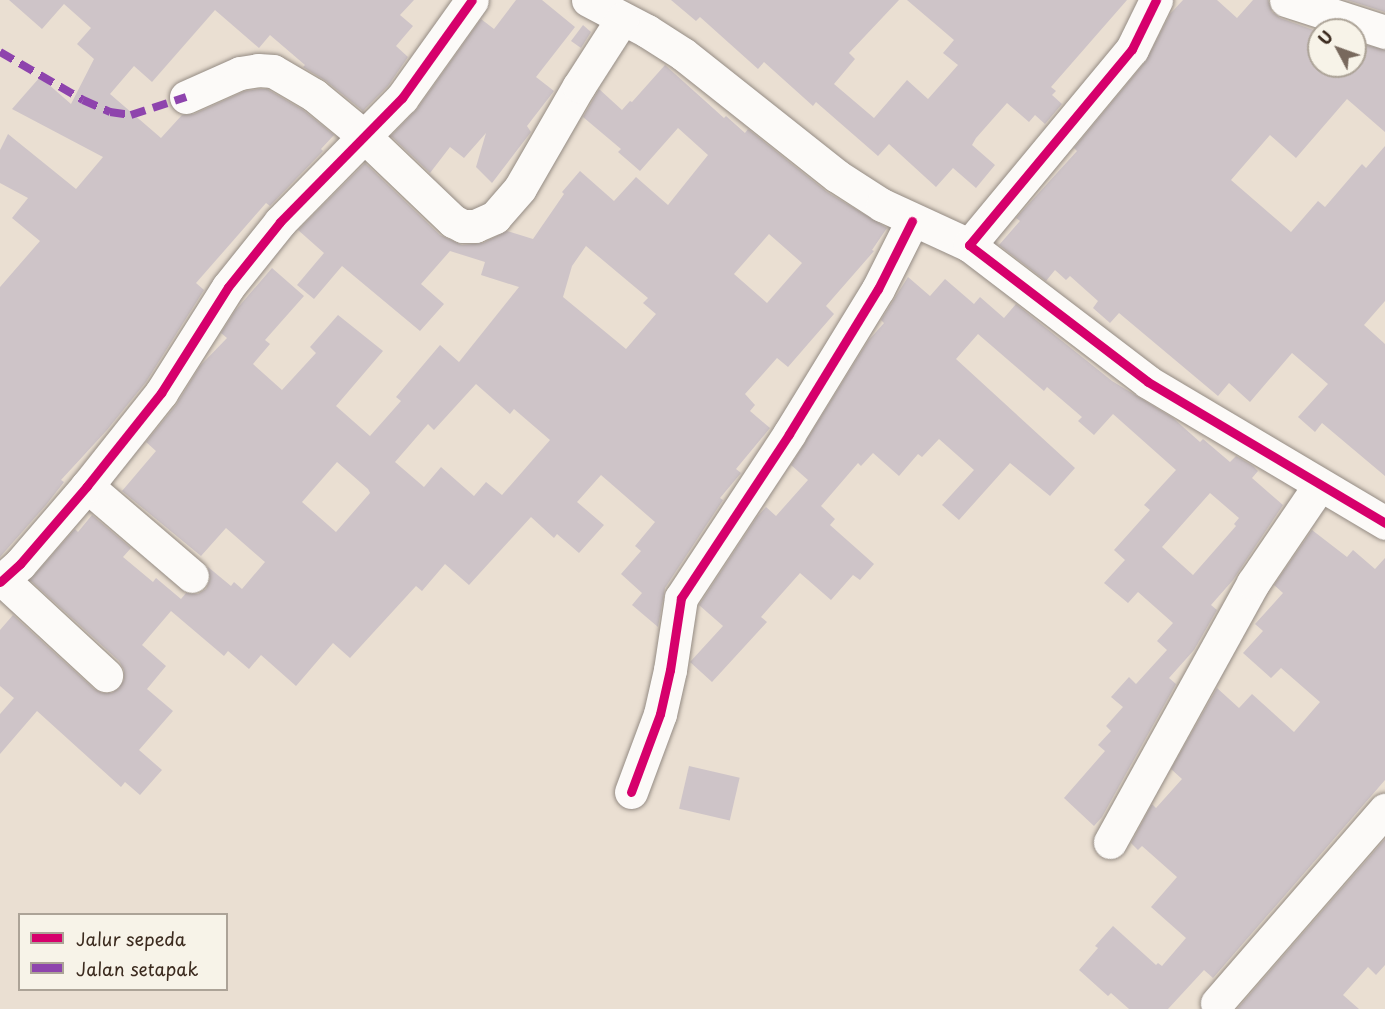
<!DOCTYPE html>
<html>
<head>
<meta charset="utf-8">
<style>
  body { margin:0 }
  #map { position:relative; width:1385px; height:1009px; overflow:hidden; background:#eadfd2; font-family:"Playpen Sans",sans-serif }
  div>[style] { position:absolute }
  .building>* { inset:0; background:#cec4c8; transform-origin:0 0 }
  .roads { filter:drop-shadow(0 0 2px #948b83) drop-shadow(0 0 2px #948b83) }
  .minor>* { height:33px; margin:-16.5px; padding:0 16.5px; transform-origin:16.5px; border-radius:16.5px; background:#fcfaf8 }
  .quiet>* { height:8px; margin-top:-4px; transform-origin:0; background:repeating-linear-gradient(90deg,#8e44ad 0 15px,transparent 0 23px) }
  .cycleway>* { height:9px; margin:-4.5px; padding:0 4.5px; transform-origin:4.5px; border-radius:4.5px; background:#d6006c }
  span { translate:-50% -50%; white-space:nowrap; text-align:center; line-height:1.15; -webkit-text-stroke:5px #f7f3e8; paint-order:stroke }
  .legend { position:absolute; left:18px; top:913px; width:210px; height:78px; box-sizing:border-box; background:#f7f3e8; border:2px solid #aca397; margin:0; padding:8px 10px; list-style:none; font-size:18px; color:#3b2a1e }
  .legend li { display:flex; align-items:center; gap:12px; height:30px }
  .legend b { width:30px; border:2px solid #aca397 }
  .north { position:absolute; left:1307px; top:18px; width:60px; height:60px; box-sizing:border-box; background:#f7f3e8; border:2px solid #aca397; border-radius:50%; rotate:311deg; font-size:16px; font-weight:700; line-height:24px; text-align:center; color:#3b2a1e }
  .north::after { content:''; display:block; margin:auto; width:21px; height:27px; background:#78695d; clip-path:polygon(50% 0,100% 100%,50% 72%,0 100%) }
</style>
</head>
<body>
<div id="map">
  <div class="building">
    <i style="clip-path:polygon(9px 0,414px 0,400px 15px,413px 26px,396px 46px,408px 57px,388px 86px,363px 111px,326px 81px,303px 67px,305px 65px,270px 35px,259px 48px,215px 10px,152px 82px,134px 66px,110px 94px,161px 138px,182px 115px,194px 114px,245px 91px,259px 89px,267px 89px,303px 110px,334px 135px,321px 149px,323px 151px,270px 206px,266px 203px,196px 283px,204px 290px,146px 382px,107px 430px,61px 480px,64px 482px,46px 505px,0 557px,0 287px,40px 241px,12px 218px,28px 198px,0 183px,0 150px,8px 134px,76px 189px,103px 157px,12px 109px,40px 77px,71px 104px,94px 59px,77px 44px,91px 28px,64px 4px,42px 29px)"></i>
    <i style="clip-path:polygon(516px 0,542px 0,575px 27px,536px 77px,554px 91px,527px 126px,531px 132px,492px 183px,476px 167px,486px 133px,464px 158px,450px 147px,430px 173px,391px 136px,417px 109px,481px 19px,494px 29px)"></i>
    <i style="clip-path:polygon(671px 0,899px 0,849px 53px,855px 59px,834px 84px,874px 118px,907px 80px,928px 99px,958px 65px,943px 53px,954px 40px,907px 0,1127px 0,1051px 87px,1056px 91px,1052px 95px,1062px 104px,1045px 124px,1035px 115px,1029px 122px,1007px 103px,976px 138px,972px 145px,995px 165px,976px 188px,953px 168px,936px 187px,889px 144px,878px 156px,816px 102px,813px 106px,764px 62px,758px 69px,700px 17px,696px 21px)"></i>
    <i style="clip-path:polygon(1183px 0,1217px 0,1237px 18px,1253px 0,1268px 0,1272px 12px,1280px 18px,1319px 32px,1319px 66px,1355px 66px,1355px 42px,1385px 50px,1385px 132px,1347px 99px,1296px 158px,1270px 135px,1231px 180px,1291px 232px,1318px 201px,1325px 207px,1362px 164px,1366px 168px,1385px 146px,1385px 301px,1364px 325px,1385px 344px,1385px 476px,1322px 423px,1315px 432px,1298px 417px,1328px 384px,1292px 353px,1250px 402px,1229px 383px,1218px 396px,1119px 313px,1110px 323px,1093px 308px,1098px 301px,1070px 276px,1066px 280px,1055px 270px,1046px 281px,999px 245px,1020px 221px,1016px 218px,1077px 151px,1074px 148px,1146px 61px,1170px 14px)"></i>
    <i style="clip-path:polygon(1347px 0,1385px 0,1385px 12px)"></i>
    <i style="clip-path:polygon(583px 25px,591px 32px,581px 48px,571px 41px)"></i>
    <i style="clip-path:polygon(evenodd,665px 65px,724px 118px,726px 116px,745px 133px,748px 129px,827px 192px,887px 228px,872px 250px,874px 251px,826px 306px,834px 314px,788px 367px,777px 358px,745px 394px,755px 405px,750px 411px,770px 428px,736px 469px,741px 473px,720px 498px,723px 500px,665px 588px,658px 627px,632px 605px,642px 593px,621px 574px,641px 551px,635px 546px,655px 522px,601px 475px,577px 502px,604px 525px,579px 553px,557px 534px,554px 538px,531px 517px,469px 585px,445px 564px,422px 591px,416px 586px,350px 658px,333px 643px,296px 686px,261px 655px,249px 669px,228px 651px,224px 656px,171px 611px,142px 645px,166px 666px,147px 689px,173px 711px,139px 750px,162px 770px,140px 795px,125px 782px,121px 787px,37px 711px,0 754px,0 714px,14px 698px,0 686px,0 630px,13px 615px,94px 689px,102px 693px,112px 693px,119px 688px,124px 680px,124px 670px,119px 661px,30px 580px,75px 529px,78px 532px,92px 515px,131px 548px,123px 557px,153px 582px,156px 578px,181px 599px,186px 593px,198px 594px,206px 589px,210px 579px,208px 567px,231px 586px,234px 582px,242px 589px,265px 562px,226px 528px,201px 556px,122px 491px,156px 451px,146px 442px,176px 405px,200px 366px,227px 338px,221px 333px,235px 311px,272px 268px,304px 296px,265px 340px,270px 344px,253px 364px,282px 390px,316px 353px,310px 347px,338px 315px,383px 351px,336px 406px,370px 436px,401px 401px,396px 397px,440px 345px,459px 362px,519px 287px,481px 275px,485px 262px,450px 251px,421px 284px,444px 304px,420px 331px,342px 266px,314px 299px,297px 285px,324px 253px,298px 230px,365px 163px,440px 235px,462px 245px,483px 243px,507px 231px,533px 239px,564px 194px,562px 192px,580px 171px,614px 201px,636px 177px,668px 205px,708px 155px,678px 128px,640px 171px,618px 152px,621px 149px,583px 117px,599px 89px,622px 110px,630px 101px,632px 102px,665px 65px,769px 234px,802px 263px,767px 303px,734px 274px,769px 234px,665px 65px,586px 246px,648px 298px,643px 303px,656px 314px,626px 349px,563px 297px,572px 266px,586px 246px,665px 65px,476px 384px,510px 414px,514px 409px,550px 440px,502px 495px,486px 482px,474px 496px,441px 467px,424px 487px,395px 462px,428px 424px,434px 430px,476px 384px,665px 65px,337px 462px,368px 489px,370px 493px,336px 532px,302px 502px,337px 462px)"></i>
    <i style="clip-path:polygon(evenodd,908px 277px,930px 296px,945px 279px,974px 304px,980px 297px,1004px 318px,1016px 304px,1112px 381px,1173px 418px,1200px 442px,1203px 439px,1230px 462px,1236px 456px,1253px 466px,1258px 471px,1252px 478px,1283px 505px,1233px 580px,1211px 605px,1217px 610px,1194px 650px,1169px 678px,1176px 684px,1102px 817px,1094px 826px,1064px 798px,1105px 751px,1098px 745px,1111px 731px,1106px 726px,1123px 707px,1111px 697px,1129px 677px,1136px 684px,1167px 650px,1157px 641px,1173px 623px,1138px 592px,1128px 603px,1104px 583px,1125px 560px,1114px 550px,1150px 510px,1144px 505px,1176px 470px,1113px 414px,1094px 435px,1078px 421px,1082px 417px,1047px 387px,1044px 391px,978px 334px,956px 359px,1075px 468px,1050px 496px,1010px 463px,959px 520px,942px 505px,974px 470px,939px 439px,922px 457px,918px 454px,899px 476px,873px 453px,861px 466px,858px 463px,821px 506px,835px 519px,830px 525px,874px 564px,860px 580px,853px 575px,831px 600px,800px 573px,761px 617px,767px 622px,712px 682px,690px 662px,723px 626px,699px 605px,757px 517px,766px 507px,776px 516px,808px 480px,791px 465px,868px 341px,884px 323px,881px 320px,908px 277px,1210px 493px,1239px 518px,1234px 524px,1236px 526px,1193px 575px,1162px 547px,1210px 493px)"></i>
    <i style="clip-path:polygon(1312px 530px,1347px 557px,1353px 550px,1375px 569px,1385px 558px,1385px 780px,1213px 978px,1204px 970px,1168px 1009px,1129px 1009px,1111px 993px,1108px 996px,1079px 970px,1098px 948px,1095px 946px,1113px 926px,1156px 965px,1158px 963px,1162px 966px,1186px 938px,1151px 907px,1177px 877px,1142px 846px,1138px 850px,1131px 843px,1152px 804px,1156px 808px,1182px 779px,1171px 769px,1217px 688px,1239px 708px,1252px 694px,1294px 732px,1320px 702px,1281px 668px,1271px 678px,1243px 653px,1263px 631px,1255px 624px,1283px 593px,1274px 585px)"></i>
    <i style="left:689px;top:766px;width:52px;height:44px;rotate:13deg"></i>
    <i style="clip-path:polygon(1385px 839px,1385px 965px,1376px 975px,1368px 967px,1343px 995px,1359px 1009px,1237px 1009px)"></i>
  </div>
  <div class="roads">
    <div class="minor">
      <i style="left:588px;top:0;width:67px;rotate:27.7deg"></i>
      <i style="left:647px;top:31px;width:43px;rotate:32.6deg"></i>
      <i style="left:683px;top:54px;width:196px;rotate:38.4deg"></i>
      <i style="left:837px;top:176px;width:54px;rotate:32.8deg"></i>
      <i style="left:882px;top:205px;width:96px;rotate:24.7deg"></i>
      <i style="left:1156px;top:0;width:55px;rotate:116.1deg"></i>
      <i style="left:1132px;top:49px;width:255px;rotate:129.7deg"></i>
      <i style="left:969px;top:245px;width:225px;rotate:37.4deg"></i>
      <i style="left:1148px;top:382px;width:276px;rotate:30.7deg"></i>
      <i style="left:1286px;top:0;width:104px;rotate:17.9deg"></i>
      <i style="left:186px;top:97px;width:59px;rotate:-24deg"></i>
      <i style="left:240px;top:73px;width:18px;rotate:-9deg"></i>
      <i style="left:258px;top:70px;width:15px;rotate:4deg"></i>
      <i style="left:273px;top:71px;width:48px;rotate:30.3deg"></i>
      <i style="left:314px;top:95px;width:66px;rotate:39.5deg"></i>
      <i style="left:365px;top:137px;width:122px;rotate:43.7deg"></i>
      <i style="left:453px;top:221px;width:11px;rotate:27deg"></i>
      <i style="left:463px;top:226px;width:12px"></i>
      <i style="left:475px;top:226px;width:22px;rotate:-24deg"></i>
      <i style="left:495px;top:217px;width:38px;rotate:-49deg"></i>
      <i style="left:520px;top:188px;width:118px;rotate:-60deg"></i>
      <i style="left:579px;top:86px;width:80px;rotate:-57.3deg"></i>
      <i style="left:87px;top:486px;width:138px;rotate:40.6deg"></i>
      <i style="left:4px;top:581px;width:139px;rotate:42.7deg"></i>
      <i style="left:0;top:582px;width:27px;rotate:-42deg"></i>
      <i style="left:20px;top:564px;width:103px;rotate:-49.3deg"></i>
      <i style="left:87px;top:486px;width:119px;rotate:-51.5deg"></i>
      <i style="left:161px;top:393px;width:125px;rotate:-57.7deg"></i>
      <i style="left:228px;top:287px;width:83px;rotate:-51.3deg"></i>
      <i style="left:280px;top:222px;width:174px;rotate:-45.5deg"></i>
      <i style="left:402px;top:98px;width:120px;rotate:-54.5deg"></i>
      <i style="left:631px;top:792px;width:83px;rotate:-69.6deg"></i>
      <i style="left:660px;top:714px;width:45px;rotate:-77.2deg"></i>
      <i style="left:670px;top:670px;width:73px;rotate:-81.3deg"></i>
      <i style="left:681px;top:598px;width:196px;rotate:-56.6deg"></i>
      <i style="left:789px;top:434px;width:170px;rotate:-58.5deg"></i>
      <i style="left:878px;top:289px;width:76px;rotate:-63.4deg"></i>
      <i style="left:1110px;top:842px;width:296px;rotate:-61.1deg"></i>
      <i style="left:1253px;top:583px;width:117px;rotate:-55.8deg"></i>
      <i style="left:1217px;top:1003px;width:256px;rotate:-49deg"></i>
    </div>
  </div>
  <div class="quiet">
    <i style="left:0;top:52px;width:96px;rotate:30deg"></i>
    <i style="left:83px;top:100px;width:30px;rotate:24deg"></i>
    <i style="left:110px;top:112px;width:21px;rotate:8deg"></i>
    <i style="left:131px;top:115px;width:58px;rotate:-18.1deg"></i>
  </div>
  <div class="cycleway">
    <i style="left:1156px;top:0;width:55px;rotate:116.1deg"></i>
    <i style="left:1132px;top:49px;width:255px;rotate:129.7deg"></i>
    <i style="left:969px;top:245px;width:225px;rotate:37.4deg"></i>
    <i style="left:1148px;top:382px;width:276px;rotate:30.7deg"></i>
    <i style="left:0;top:582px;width:27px;rotate:-42deg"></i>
    <i style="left:20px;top:564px;width:103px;rotate:-49.3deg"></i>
    <i style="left:87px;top:486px;width:119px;rotate:-51.5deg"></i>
    <i style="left:161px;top:393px;width:125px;rotate:-57.7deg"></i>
    <i style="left:228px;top:287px;width:83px;rotate:-51.3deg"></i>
    <i style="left:280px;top:222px;width:174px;rotate:-45.5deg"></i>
    <i style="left:402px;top:98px;width:120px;rotate:-54.5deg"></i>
    <i style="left:631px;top:792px;width:83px;rotate:-69.6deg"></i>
    <i style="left:660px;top:714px;width:45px;rotate:-77.2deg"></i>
    <i style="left:670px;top:670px;width:73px;rotate:-81.3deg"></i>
    <i style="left:681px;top:598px;width:196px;rotate:-56.6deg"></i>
    <i style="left:789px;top:434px;width:170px;rotate:-58.5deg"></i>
    <i style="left:878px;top:289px;width:76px;rotate:-63.4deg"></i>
  </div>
  <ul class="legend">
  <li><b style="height:8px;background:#d6006c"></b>Jalur sepeda</li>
  <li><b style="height:8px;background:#8e44ad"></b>Jalan setapak</li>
  </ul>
  <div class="north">U</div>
</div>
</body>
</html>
